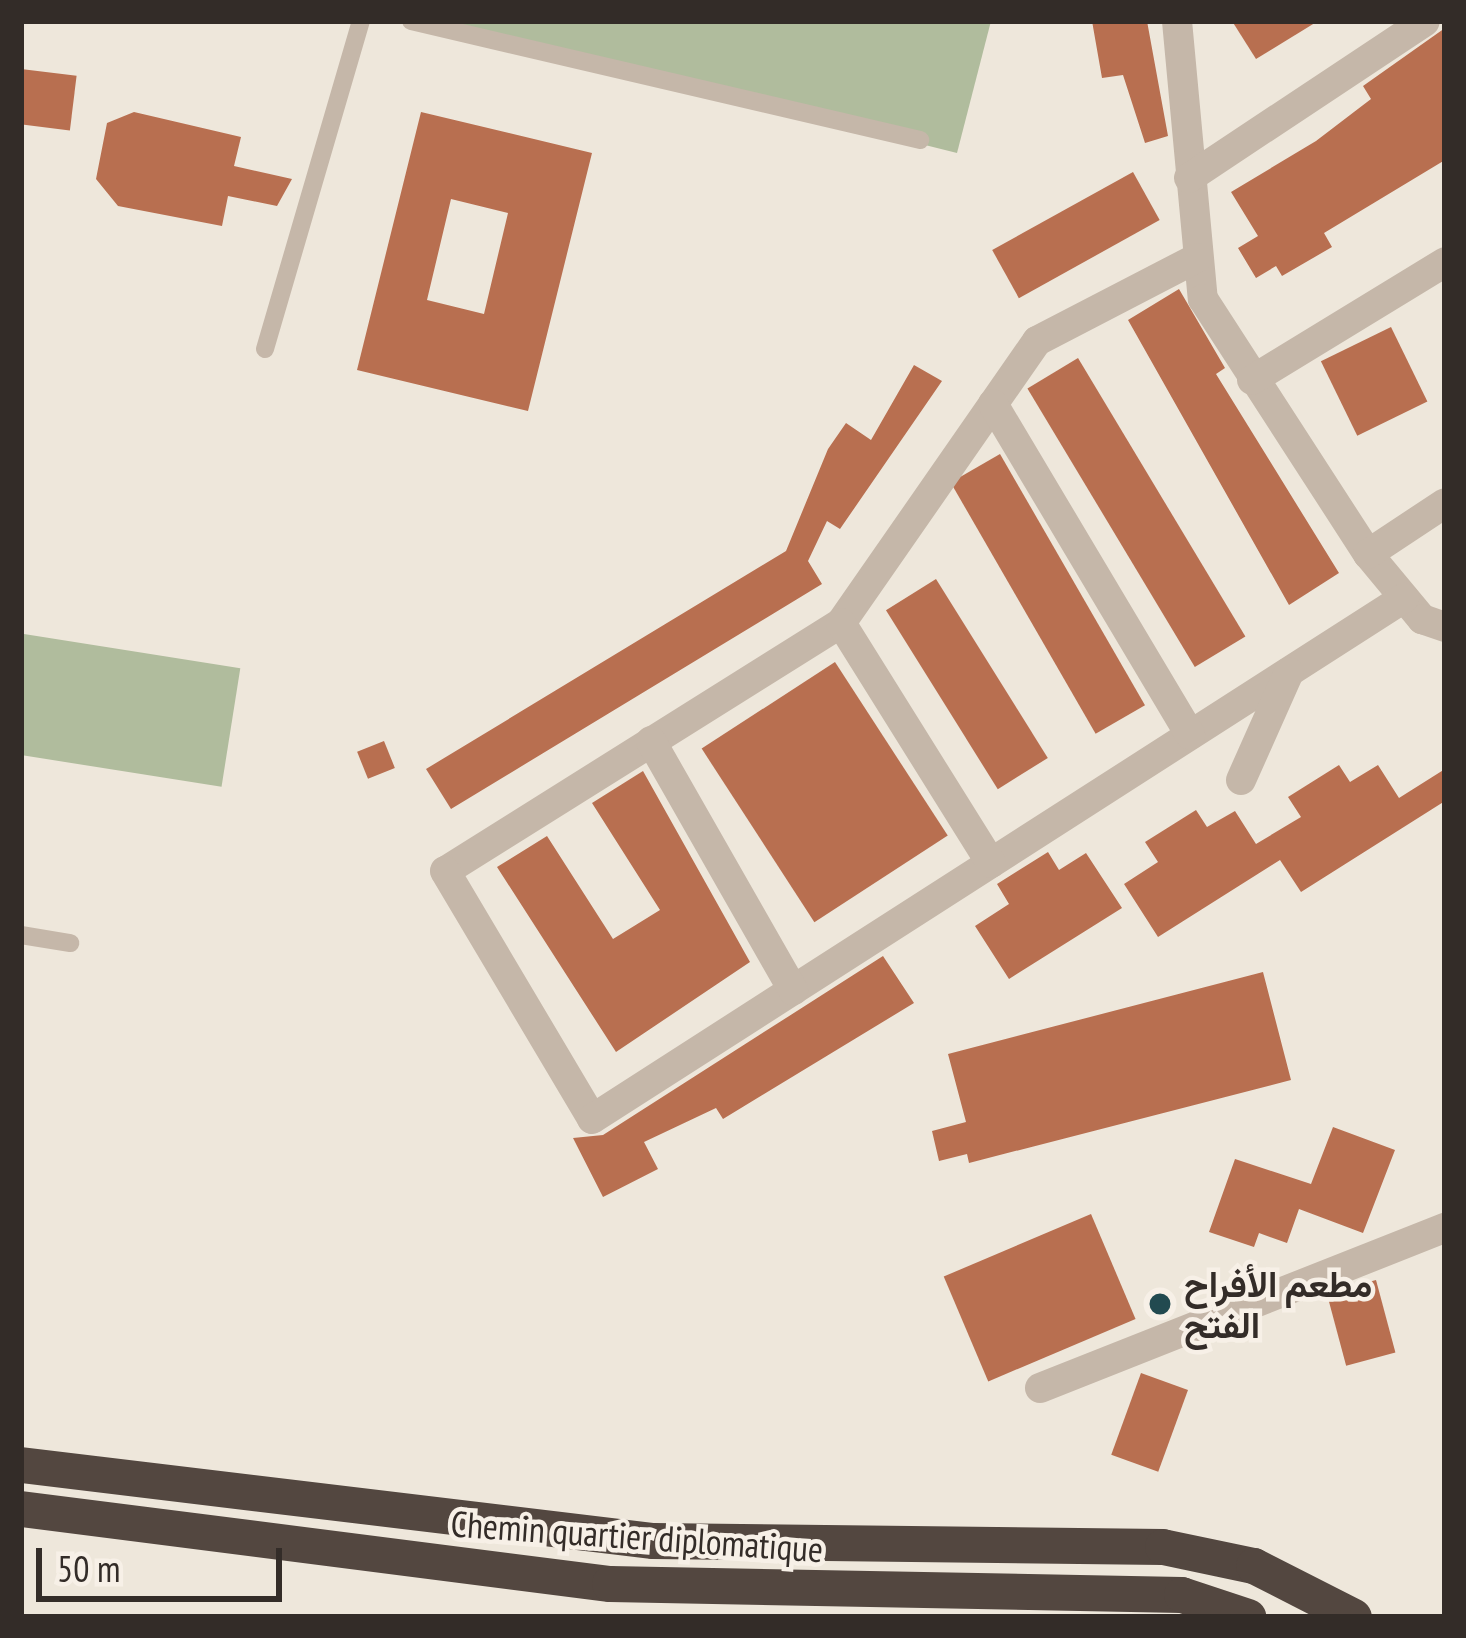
<!DOCTYPE html>
<html>
<head>
<meta charset="utf-8">
<style>
  body { margin:0 }
  #map { position:relative; width:1466px; height:1638px; overflow:hidden; background:#eee7db; font-family:"PT Sans Narrow",Vazirmatn,sans-serif }
  div>[style] { position:absolute }
  .green>* { inset:0; background:#b0bc9d; transform-origin:0 0 }
  .building>* { inset:0; background:#b86f50; transform-origin:0 0 }
  .lane>* { height:18px; margin:-9px; padding:0 9px; transform-origin:9px; border-radius:9px; background:#c5b7a9 }
  .street>* { height:30px; margin:-15px; padding:0 15px; transform-origin:15px; border-radius:15px; background:#c5b7a9 }
  .highway>* { height:36px; margin:-18px; padding:0 18px; transform-origin:18px; border-radius:18px; background:#534740 }
  .dots>* { width:33px; height:33px; translate:-50% -50%; box-sizing:border-box; border:6px solid #f7f0e7; border-radius:50% }
  span { translate:-50% -50%; white-space:nowrap; text-align:center; line-height:1.15; -webkit-text-stroke:9px #f7f0e7; paint-order:stroke }
  .poi-label { font-size:36px; color:#332c28; font-weight:700 }
  .left { translate:0 -50%; text-align:left }
  .street-label { font-size:36px; color:#332c28 }
  .frame { position:absolute; inset:0; border:24px solid #332c28; pointer-events:none }
  .scale { position:absolute; left:36px; top:1548px; width:246px; height:54px; box-sizing:border-box; border:6px solid #332c28; border-top:0; padding-left:15px; font-size:36px; line-height:42px; white-space:nowrap; color:#332c28; -webkit-text-stroke:9px #f7f0e7; paint-order:stroke }
</style>
</head>
<body>
<div id="map">
  <div class="green">
    <i style="clip-path:polygon(428px 21px,991px 21px,957px 153px)"></i>
    <i style="left:24px;top:634px;width:219px;height:120px;rotate:9deg"></i>
  </div>
  <div class="building">
    <i style="clip-path:polygon(1092px 21px,1147px 21px,1168px 136px,1145px 143px,1123px 75px,1102px 78px)"></i>
    <i style="clip-path:polygon(1232px 21px,1318px 21px,1256px 59px)"></i>
    <i style="clip-path:polygon(1445px 28px,1445px 160px,1324px 233px,1332px 247px,1282px 276px,1276px 266px,1256px 278px,1238px 248px,1258px 236px,1231px 192px,1316px 141px,1371px 99px,1363px 86px)"></i>
    <i style="left:21px;top:69px;width:56px;height:55px;rotate:7deg"></i>
    <i style="clip-path:polygon(134px 112px,241px 137px,234px 166px,292px 179px,277px 206px,228px 196px,222px 226px,118px 206px,96px 179px,107px 123px)"></i>
    <i style="clip-path:polygon(evenodd,421px 112px,592px 153px,528px 411px,357px 370px,421px 112px,451px 199px,508px 213px,484px 314px,427px 300px,451px 199px)"></i>
    <i style="left:1133px;top:172px;width:55px;height:161px;rotate:61deg"></i>
    <i style="clip-path:polygon(1179px 289px,1225px 368px,1216px 374px,1339px 573px,1289px 605px,1128px 320px)"></i>
    <i style="left:1391px;top:327px;width:83px;height:78px;rotate:64deg"></i>
    <i style="left:1078px;top:358px;width:325px;height:59px;rotate:59deg"></i>
    <i style="clip-path:polygon(914px 365px,942px 381px,840px 529px,827px 521px,808px 561px,822px 584px,451px 809px,426px 769px,786px 551px,828px 449px,846px 423px,871px 440px)"></i>
    <i style="left:1000px;top:454px;width:290px;height:57px;rotate:60deg"></i>
    <i style="left:936px;top:579px;width:211px;height:59px;rotate:58deg"></i>
    <i style="left:835px;top:662px;width:207px;height:159px;rotate:57deg"></i>
    <i style="left:384px;top:741px;width:29px;height:29px;rotate:68deg"></i>
    <i style="clip-path:polygon(1339px 765px,1350px 782px,1378px 765px,1399px 798px,1445px 769px,1445px 801px,1301px 892px,1280px 860px,1158px 937px,1124px 884px,1158px 862px,1145px 842px,1196px 810px,1207px 827px,1235px 811px,1256px 844px,1301px 817px,1288px 797px)"></i>
    <i style="clip-path:polygon(643px 771px,750px 962px,616px 1052px,497px 867px,547px 836px,613px 939px,660px 910px,592px 803px)"></i>
    <i style="clip-path:polygon(1048px 852px,1059px 870px,1086px 853px,1122px 908px,1009px 979px,975px 926px,1009px 904px,997px 884px)"></i>
    <i style="clip-path:polygon(883px 956px,914px 1003px,723px 1119px,716px 1108px,644px 1142px,658px 1169px,603px 1197px,573px 1138px,603px 1135px)"></i>
    <i style="clip-path:polygon(1263px 972px,1291px 1080px,969px 1163px,967px 1154px,939px 1161px,932px 1131px,966px 1122px,948px 1054px)"></i>
    <i style="clip-path:polygon(1333px 1127px,1395px 1150px,1363px 1233px,1299px 1209px,1287px 1243px,1259px 1233px,1254px 1247px,1209px 1232px,1235px 1159px,1311px 1184px)"></i>
    <i style="left:1091px;top:1214px;width:114px;height:160px;rotate:67deg"></i>
    <i style="left:1376px;top:1280px;width:75px;height:51px;rotate:75deg"></i>
    <i style="left:1141px;top:1373px;width:50px;height:87px;rotate:20deg"></i>
  </div>
  <div class="lane">
    <i style="left:411px;top:21px;width:523px;rotate:13.16deg"></i>
    <i style="left:265px;top:349px;width:342px;rotate:-73.7deg"></i>
    <i style="left:21px;top:935px;width:50px;rotate:9.3deg"></i>
  </div>
  <div class="street">
    <i style="left:1177px;top:21px;width:279px;rotate:84.7deg"></i>
    <i style="left:1203px;top:299px;width:304px;rotate:57.1deg"></i>
    <i style="left:1368px;top:554px;width:85px;rotate:50.3deg"></i>
    <i style="left:1422px;top:619px;width:24px;rotate:19deg"></i>
    <i style="left:1189px;top:178px;width:283px;rotate:-33.6deg"></i>
    <i style="left:1197px;top:258px;width:180px;rotate:152.6deg"></i>
    <i style="left:1037px;top:341px;width:343px;rotate:124.8deg"></i>
    <i style="left:841px;top:623px;width:467px;rotate:147.9deg"></i>
    <i style="left:445px;top:871px;width:288px;rotate:59.3deg"></i>
    <i style="left:592px;top:1119px;width:965px;rotate:-32.69deg"></i>
    <i style="left:1252px;top:380px;width:226px;rotate:-31.4deg"></i>
    <i style="left:993px;top:404px;width:385px;rotate:59.2deg"></i>
    <i style="left:1368px;top:554px;width:92px;rotate:-33.5deg"></i>
    <i style="left:841px;top:623px;width:283px;rotate:58deg"></i>
    <i style="left:651px;top:741px;width:287px;rotate:60.3deg"></i>
    <i style="left:1241px;top:780px;width:118px;rotate:-66deg"></i>
    <i style="left:1040px;top:1388px;width:435px;rotate:-21.6deg"></i>
  </div>
  <div class="highway">
    <i style="left:21px;top:1465px;width:637px;rotate:6.86deg"></i>
    <i style="left:653px;top:1541px;width:510px;rotate:0.67deg"></i>
    <i style="left:1163px;top:1547px;width:93px;rotate:11.8deg"></i>
    <i style="left:1254px;top:1566px;width:112px;rotate:27deg"></i>
    <i style="left:21px;top:1509px;width:594px;rotate:7.26deg"></i>
    <i style="left:610px;top:1584px;width:572px;rotate:1.1deg"></i>
    <i style="left:1182px;top:1595px;width:70px;rotate:18.4deg"></i>
  </div>
  <div class="dots">
    <i style="left:1160px;top:1304px;background:#224a50"></i>
  </div>
  <div class="poi-label">
    <span class="left" style="left:1184px;top:1304px">مطعم الأفراح<br>الفتح</span>
  </div>
  <div class="street-label">
    <span style="left:637px;top:1536px;rotate:4deg">Chemin quartier diplomatique</span>
  </div>
  <div class="frame"></div>
  <div class="scale">50 m</div>
</div>
</body>
</html>
